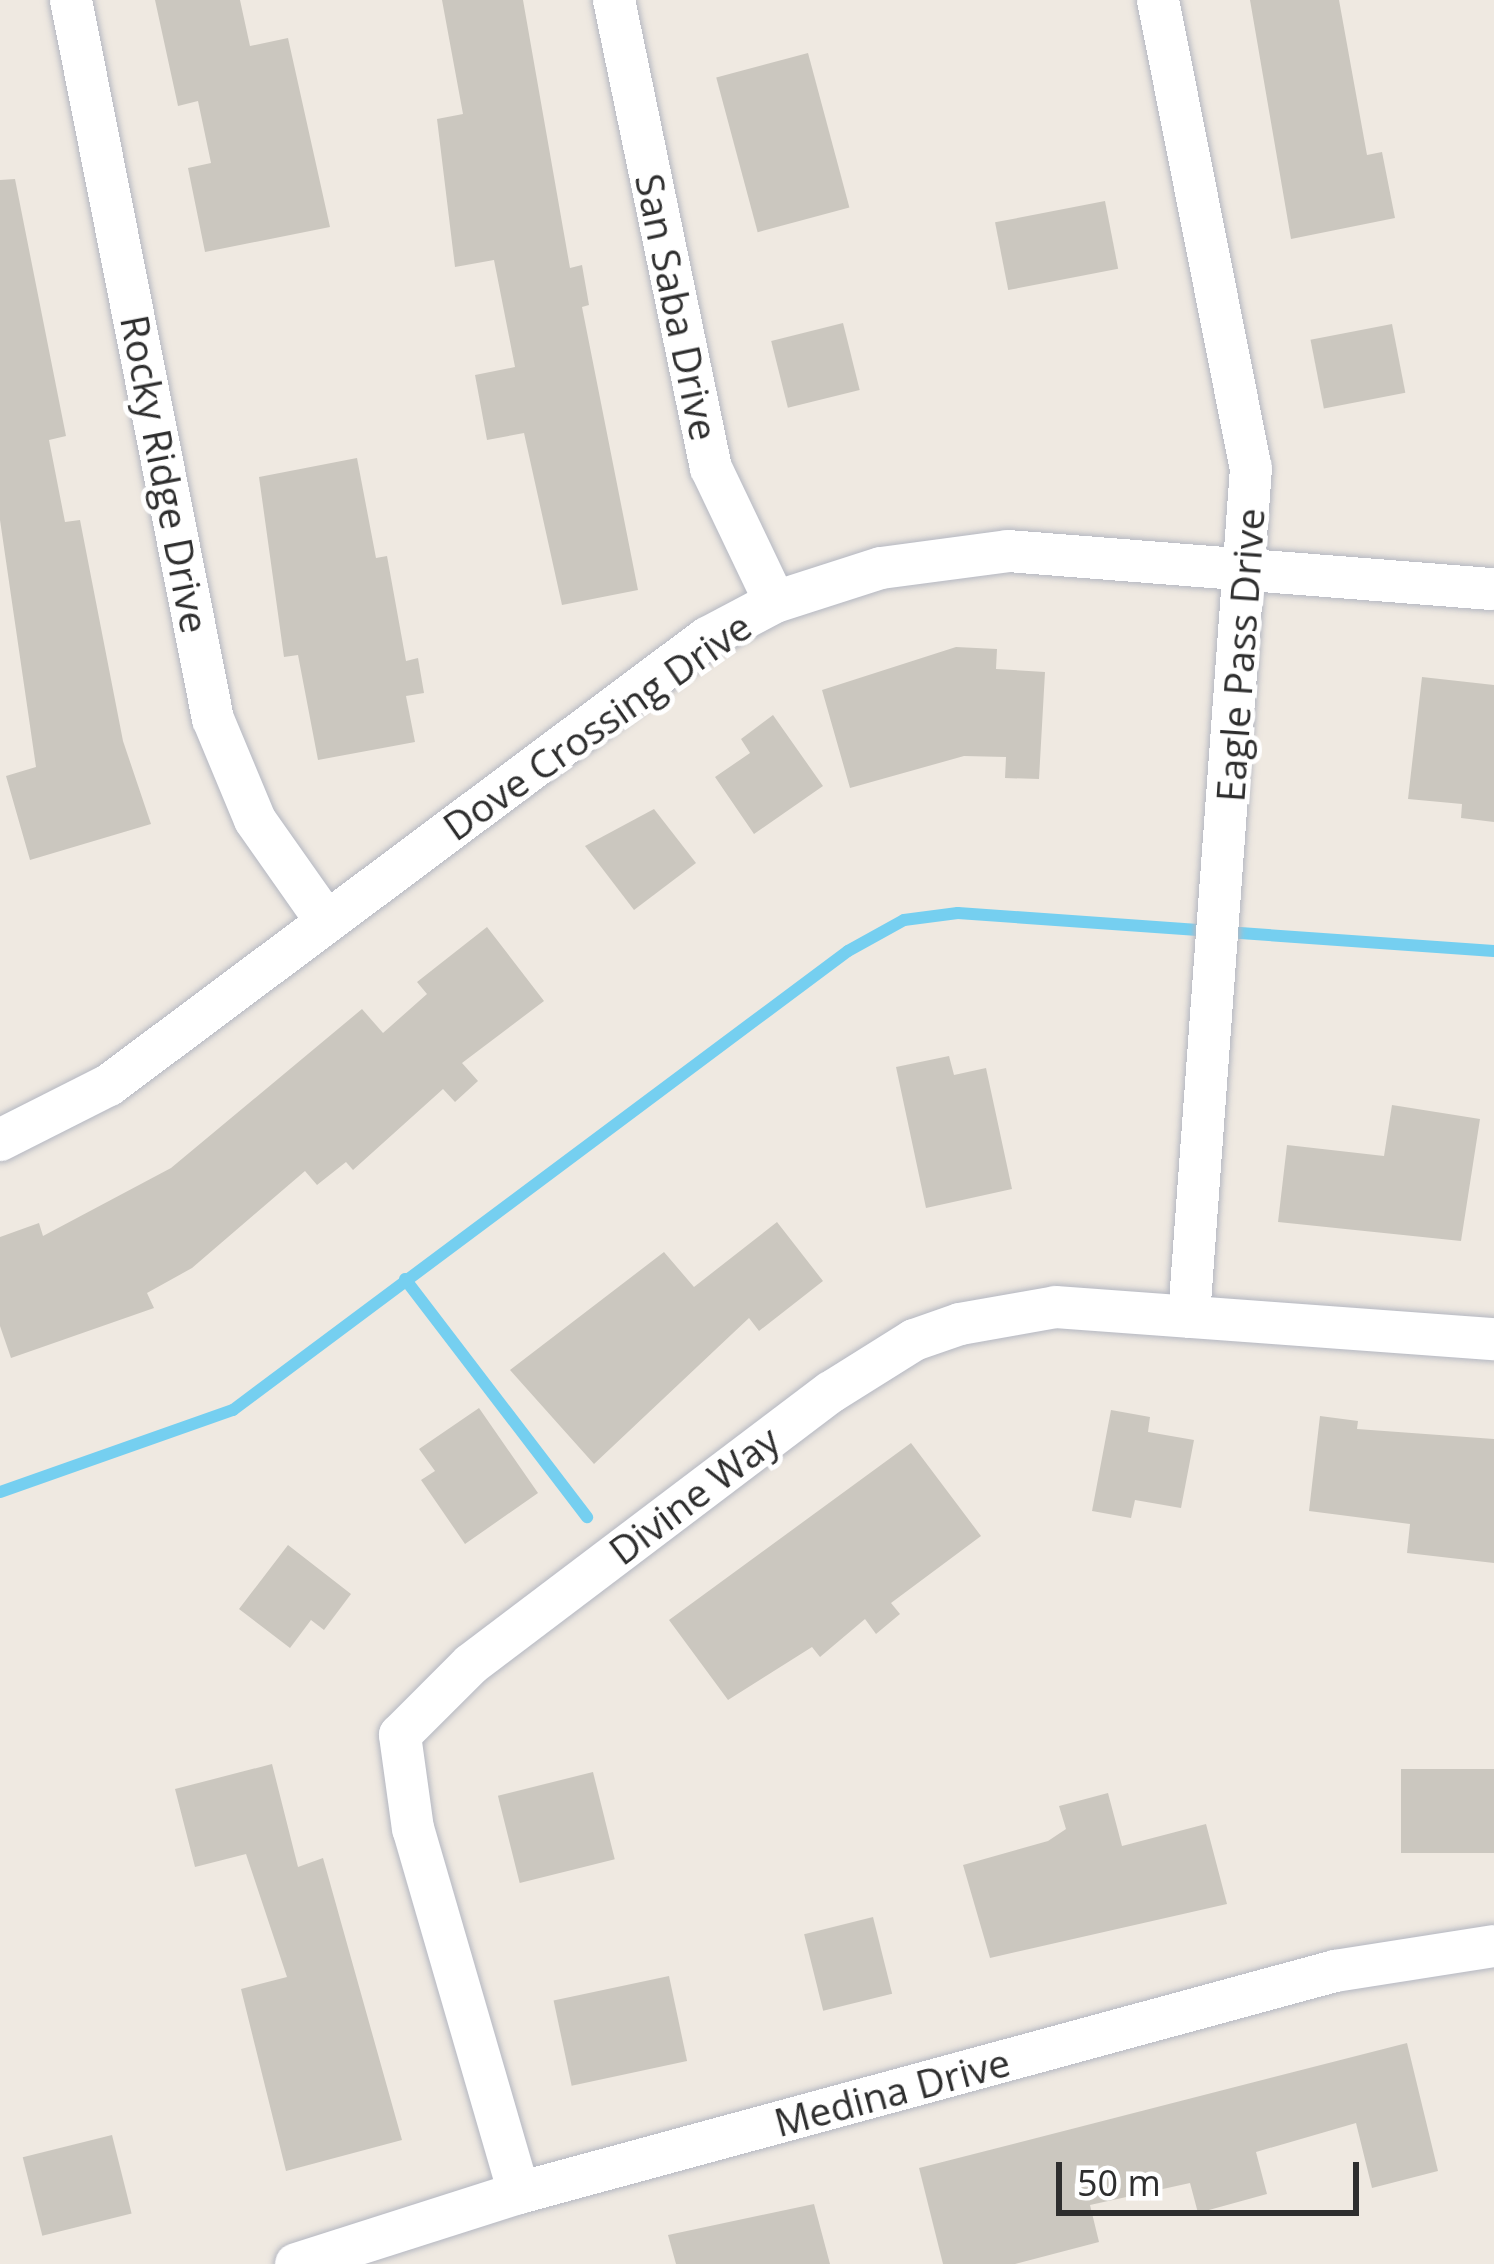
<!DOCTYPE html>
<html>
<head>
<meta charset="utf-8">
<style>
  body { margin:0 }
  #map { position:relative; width:1494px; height:2264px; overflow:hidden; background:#efe9e1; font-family:"Open Sans",sans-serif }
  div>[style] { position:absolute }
  .stream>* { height:12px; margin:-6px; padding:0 6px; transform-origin:6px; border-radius:6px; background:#75cff0 }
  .building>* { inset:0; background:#cbc7bf; transform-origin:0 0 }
  .roads { filter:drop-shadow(0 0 3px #b4b7c1) drop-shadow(0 0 3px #b4b7c1) }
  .minor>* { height:42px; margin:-21px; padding:0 21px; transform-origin:21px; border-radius:21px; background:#fff }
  span { translate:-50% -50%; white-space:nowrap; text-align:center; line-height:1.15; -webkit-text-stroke:10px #fff; paint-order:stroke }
  .street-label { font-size:39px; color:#2e2e2e }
  .scale { position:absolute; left:1056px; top:2162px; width:303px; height:54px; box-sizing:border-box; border:6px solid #2e2e2e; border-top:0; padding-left:15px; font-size:36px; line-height:42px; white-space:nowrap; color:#2e2e2e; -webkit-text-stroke:9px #fff; paint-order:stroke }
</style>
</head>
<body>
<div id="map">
  <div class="stream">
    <i style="left:405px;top:1279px;width:300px;rotate:52.6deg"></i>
    <i style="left:0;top:1492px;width:247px;rotate:-19.4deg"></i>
    <i style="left:233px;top:1410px;width:767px;rotate:-36.74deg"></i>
    <i style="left:848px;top:951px;width:64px;rotate:-29deg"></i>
    <i style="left:904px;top:920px;width:54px;rotate:-7.4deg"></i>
    <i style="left:958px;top:913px;width:537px;rotate:4.06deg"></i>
  </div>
  <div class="building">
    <i style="clip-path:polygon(155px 0,240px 0,250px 46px,288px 38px,330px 227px,205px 252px,188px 168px,211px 163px,198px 101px,178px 106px)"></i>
    <i style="clip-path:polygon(442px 0,523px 0,570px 268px,582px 265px,589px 305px,582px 307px,638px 590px,562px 605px,524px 433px,487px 440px,475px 375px,515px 367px,494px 260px,455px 267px,437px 119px,463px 114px)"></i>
    <i style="clip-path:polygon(1250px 0,1339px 0,1367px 155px,1382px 152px,1395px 218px,1291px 239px)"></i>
    <i style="left:808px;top:53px;width:160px;height:95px;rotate:75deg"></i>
    <i style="clip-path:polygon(15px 179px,66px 436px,49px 440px,65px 522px,80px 520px,123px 741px,151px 824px,30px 860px,6px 776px,36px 767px,0 520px,0 180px)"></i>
    <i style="left:1105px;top:201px;width:69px;height:112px;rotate:79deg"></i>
    <i style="left:843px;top:323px;width:69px;height:74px;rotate:76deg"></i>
    <i style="left:1392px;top:324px;width:70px;height:83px;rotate:79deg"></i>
    <i style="clip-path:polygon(357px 458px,376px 558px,387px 556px,406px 661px,418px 658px,424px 693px,406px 696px,415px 742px,318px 760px,298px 655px,284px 657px,259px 477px)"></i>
    <i style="clip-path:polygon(956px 647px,997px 649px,996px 669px,1045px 672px,1039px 779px,1005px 778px,1006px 757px,964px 756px,850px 788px,822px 690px)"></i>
    <i style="clip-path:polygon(1422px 677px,1494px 685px,1494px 822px,1461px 818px,1462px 804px,1408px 799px)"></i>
    <i style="clip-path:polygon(773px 715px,823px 786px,754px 834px,715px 777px,750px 753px,741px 739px)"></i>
    <i style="clip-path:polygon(654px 809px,696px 863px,634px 910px,585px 846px)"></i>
    <i style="clip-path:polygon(487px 927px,544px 1001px,462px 1063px,478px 1081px,455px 1102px,443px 1089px,353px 1170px,346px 1162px,317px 1185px,305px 1171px,192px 1268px,147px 1293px,154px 1308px,11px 1358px,0 1326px,0 1237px,39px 1223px,43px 1236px,171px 1168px,362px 1009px,383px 1033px,427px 994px,417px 982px)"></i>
    <i style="clip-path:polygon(949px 1056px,954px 1075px,986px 1068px,1012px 1189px,926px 1208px,896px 1067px)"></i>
    <i style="clip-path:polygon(1392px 1105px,1480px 1119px,1461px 1241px,1278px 1222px,1287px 1145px,1384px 1156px)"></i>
    <i style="clip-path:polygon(777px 1222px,823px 1281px,759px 1331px,749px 1318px,594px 1464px,510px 1370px,664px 1252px,694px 1287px)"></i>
    <i style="clip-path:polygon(479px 1408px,538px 1493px,465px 1544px,421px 1480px,435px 1471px,419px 1449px)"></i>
    <i style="clip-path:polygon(1111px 1410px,1150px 1417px,1148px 1432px,1194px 1440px,1181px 1508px,1135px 1500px,1131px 1518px,1092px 1511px)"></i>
    <i style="clip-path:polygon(1320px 1416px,1358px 1421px,1357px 1429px,1494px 1439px,1494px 1563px,1407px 1553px,1410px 1524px,1309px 1511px)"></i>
    <i style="clip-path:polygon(911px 1443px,981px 1536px,891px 1603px,900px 1614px,876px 1634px,865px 1619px,820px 1657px,812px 1647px,728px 1700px,669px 1620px)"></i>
    <i style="clip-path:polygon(288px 1545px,351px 1594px,324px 1630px,311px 1620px,290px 1648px,239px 1609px)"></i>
    <i style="clip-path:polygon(272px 1764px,298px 1867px,323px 1858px,402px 2140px,286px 2171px,241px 1989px,287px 1977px,246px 1854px,195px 1867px,175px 1789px)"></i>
    <i style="left:1494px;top:1769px;width:84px;height:93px;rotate:90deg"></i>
    <i style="left:593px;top:1772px;width:90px;height:98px;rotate:76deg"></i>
    <i style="clip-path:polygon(1108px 1793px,1122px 1846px,1206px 1824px,1227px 1904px,990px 1958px,963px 1865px,1048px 1841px,1066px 1829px,1059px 1806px)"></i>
    <i style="left:873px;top:1917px;width:79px;height:71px;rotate:76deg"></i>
    <i style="left:669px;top:1976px;width:87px;height:118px;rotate:78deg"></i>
    <i style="clip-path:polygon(1407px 2043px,1438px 2171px,1372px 2188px,1356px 2123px,1256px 2152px,1267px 2194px,1198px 2213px,1190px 2183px,1090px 2205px,1099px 2242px,1015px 2264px,943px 2264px,919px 2168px)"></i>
    <i style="left:112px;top:2135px;width:81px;height:92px;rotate:76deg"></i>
    <i style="clip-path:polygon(814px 2204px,830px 2264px,676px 2264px,668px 2235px)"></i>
  </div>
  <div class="roads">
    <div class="minor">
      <i style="left:71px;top:0;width:733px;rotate:78.83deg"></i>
      <i style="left:213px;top:719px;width:109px;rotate:67.4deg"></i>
      <i style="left:255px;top:820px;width:123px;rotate:54.9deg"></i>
      <i style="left:614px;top:0;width:478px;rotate:78.3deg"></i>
      <i style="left:711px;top:468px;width:148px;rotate:64.5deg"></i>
      <i style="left:1158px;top:0;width:477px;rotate:78.8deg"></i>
      <i style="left:1251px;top:468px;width:851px;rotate:94.18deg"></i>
      <i style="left:0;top:1140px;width:122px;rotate:-26.8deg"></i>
      <i style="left:109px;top:1085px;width:747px;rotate:-36.78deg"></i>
      <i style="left:707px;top:638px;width:77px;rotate:-27.9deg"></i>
      <i style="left:775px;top:602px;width:111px;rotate:-17.8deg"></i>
      <i style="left:881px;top:568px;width:128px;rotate:-7.6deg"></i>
      <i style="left:1008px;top:551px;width:487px;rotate:4.5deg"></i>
      <i style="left:519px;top:2193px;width:379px;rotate:-106.2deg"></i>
      <i style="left:413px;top:1829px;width:95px;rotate:-97.9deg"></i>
      <i style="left:400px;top:1735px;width:100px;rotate:-45deg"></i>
      <i style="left:471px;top:1664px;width:451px;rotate:-37.1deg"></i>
      <i style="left:831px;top:1392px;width:98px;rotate:-32.1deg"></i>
      <i style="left:914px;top:1340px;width:49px;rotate:-19.2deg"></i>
      <i style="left:960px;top:1324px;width:97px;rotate:-10deg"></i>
      <i style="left:1056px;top:1307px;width:439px;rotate:4.2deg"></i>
      <i style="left:296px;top:2264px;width:234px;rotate:-17.7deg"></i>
      <i style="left:519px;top:2193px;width:846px;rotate:-15.22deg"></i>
      <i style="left:1335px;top:1971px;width:161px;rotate:-8.9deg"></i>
    </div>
  </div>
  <div class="street-label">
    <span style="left:677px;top:307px;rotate:78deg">San Saba Drive</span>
    <span style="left:165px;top:474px;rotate:79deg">Rocky Ridge Drive</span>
    <span style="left:1240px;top:655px;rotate:-86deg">Eagle Pass Drive</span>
    <span style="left:597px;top:726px;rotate:-35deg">Dove Crossing Drive</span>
    <span style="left:694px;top:1495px;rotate:-37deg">Divine Way</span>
    <span style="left:892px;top:2092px;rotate:-15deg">Medina Drive</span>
  </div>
  <div class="scale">50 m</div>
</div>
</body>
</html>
